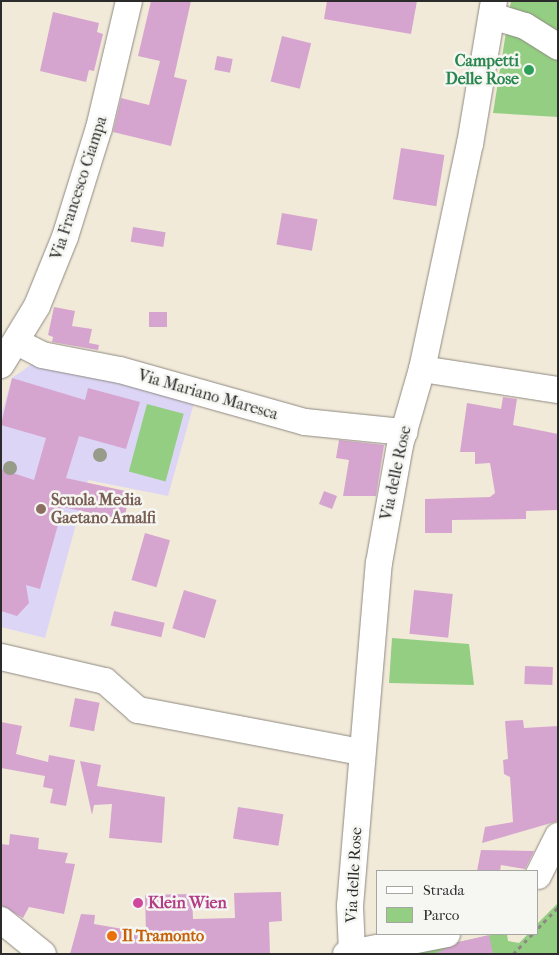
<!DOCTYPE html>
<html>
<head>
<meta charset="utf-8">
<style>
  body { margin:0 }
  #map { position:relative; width:559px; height:955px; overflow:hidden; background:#f2ead9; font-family:"IM FELL French Canon",serif }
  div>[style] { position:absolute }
  .built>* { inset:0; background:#ddd5f6 }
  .green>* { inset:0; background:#94ce82; transform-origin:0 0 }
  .building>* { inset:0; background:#d6a5cf; transform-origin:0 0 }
  .path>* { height:3px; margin-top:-1.5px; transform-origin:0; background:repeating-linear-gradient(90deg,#8e8a82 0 4px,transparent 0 8px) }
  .roads { filter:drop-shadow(0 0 1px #8e8a82) drop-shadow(0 0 1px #8e8a82) }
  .minor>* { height:26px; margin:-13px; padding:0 13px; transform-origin:13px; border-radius:13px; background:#fff }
  .trees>* { width:14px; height:14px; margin:-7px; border-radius:50%; background:#969c88 }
  .dots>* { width:14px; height:14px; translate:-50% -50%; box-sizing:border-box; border:2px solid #f6f6f2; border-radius:50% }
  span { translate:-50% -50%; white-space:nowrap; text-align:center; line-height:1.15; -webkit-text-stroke:5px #f6f6f2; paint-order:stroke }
  .leisure-label { font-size:16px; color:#27864d; font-weight:700 }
  .right { translate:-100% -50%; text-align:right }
  .street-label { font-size:16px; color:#2b2b2b }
  .education-label { font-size:16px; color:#785e54; font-weight:700 }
  .left { translate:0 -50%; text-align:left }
  .hotel-label { font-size:16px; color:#b23c85; font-weight:700 }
  .food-label { font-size:16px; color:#c56008; font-weight:700 }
  .frame { position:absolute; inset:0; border:2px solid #2b2b2b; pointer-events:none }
  .legend { position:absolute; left:376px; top:870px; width:162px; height:65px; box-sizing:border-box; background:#f6f6f2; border:1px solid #a5a5a2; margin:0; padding:6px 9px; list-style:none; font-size:15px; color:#2b2b2b }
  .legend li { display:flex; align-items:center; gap:10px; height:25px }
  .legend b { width:25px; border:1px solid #a5a5a2 }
</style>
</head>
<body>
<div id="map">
  <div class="built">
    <i style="clip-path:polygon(32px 364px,196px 396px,168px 496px,88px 480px,45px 638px,1px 627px,1px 416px,12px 378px)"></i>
  </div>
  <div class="green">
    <i style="clip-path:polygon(511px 1px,558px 1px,558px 117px,493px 113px)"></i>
    <i style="left:147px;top:404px;width:38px;height:70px;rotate:15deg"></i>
    <i style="clip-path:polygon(392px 638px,469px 644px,474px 685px,389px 683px)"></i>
    <i style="clip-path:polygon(558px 903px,558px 954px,402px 954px,496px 934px,507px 934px,508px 941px,519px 943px,528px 934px,538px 934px,538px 923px)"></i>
  </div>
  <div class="building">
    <i style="clip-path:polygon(151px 1px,191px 1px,174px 77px,187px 80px,171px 146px,113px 132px,121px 98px,149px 105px,160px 61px,138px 56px)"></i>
    <i style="clip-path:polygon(327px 1px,417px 1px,411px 34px,324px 19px)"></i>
    <i style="clip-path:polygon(53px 12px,99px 23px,97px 32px,103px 34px,94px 71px,89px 70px,86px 82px,40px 71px)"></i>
    <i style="left:282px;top:36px;width:30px;height:47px;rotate:14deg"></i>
    <i style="left:217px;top:56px;width:16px;height:14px;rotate:11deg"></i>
    <i style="left:401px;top:148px;width:44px;height:52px;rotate:9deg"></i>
    <i style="left:282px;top:213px;width:36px;height:32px;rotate:10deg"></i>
    <i style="left:133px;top:227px;width:33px;height:15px;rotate:9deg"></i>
    <i style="clip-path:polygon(54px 307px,75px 311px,72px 326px,92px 329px,89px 343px,99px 345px,98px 350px,52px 342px,53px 337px,48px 335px)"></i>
    <i style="left:149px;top:312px;width:18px;height:15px"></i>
    <i style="clip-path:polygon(12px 378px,85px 400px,88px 388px,140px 402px,126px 449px,79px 436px,66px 478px,130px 492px,124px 520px,63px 507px,40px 589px,26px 585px,29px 603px,17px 616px,1px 611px,1px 469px,34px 480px,46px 438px,1px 425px)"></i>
    <i style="clip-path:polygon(503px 397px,517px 399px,513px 425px,558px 434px,558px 510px,526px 511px,526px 519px,452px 520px,452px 533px,425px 533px,425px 499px,490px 497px,495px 493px,490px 463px,475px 464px,475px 452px,460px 452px,467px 403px,501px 409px)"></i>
    <i style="clip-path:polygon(339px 440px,384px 445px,376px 496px,343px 496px,349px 460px,336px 458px)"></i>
    <i style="left:324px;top:491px;width:14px;height:14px;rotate:21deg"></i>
    <i style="left:145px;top:533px;width:26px;height:49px;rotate:16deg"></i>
    <i style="left:184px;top:590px;width:34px;height:40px;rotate:17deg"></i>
    <i style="left:414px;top:590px;width:39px;height:44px;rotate:6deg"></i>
    <i style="left:114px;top:611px;width:52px;height:15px;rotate:13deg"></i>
    <i style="left:525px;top:666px;width:28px;height:18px;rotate:2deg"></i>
    <i style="left:75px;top:698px;width:25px;height:29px;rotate:11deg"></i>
    <i style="clip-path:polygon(523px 720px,524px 728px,558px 726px,558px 821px,482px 843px,485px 827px,513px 822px,510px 777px,504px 774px,503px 760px,508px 759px,505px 721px)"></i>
    <i style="clip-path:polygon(1px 722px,22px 726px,16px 754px,48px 762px,49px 755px,75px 760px,66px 806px,50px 803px,53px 789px,43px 787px,45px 776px,1px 768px)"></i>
    <i style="clip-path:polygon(80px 761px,101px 765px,97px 786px,165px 797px,162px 843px,109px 838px,112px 804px,94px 805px,92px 815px)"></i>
    <i style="left:238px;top:807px;width:46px;height:32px;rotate:9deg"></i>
    <i style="clip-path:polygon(10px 834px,39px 838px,38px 849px,68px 853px,65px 863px,75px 864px,64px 914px,29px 907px,23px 918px,1px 905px,1px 844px,9px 845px)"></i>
    <i style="clip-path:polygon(481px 850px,534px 851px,525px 869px,501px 865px,500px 871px,477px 871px)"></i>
    <i style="clip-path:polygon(281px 892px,282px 921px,269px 922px,270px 954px,70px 954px,81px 914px,95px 915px,94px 924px,146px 933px,145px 895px,192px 894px,193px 919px,235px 918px,234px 893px)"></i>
    <i style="clip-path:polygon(489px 935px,493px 954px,434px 954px,459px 942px)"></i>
  </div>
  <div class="path">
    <i style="left:538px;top:928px;width:29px;rotate:-46deg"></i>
    <i style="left:513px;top:954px;width:28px;rotate:-46deg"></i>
  </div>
  <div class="roads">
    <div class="minor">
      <i style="left:492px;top:16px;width:34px;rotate:17deg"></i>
      <i style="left:525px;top:26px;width:39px;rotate:32deg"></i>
      <i style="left:17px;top:342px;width:28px;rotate:27deg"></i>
      <i style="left:42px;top:355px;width:79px;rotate:10.9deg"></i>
      <i style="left:120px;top:370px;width:192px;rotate:15.7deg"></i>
      <i style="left:305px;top:422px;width:100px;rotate:5.8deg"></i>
      <i style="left:1px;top:365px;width:69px;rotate:-58.6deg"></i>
      <i style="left:37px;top:306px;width:74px;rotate:-67.9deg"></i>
      <i style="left:65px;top:237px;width:114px;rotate:-72.7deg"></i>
      <i style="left:99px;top:128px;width:130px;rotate:-76.7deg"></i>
      <i style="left:422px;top:369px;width:138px;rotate:8.8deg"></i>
      <i style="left:1px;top:657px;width:107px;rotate:13deg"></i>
      <i style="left:105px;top:681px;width:44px;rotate:41.3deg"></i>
      <i style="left:138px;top:710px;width:227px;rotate:10.7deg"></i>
      <i style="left:538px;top:876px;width:45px;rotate:-63.4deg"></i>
      <i style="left:1px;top:920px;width:54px;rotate:39deg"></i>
      <i style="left:352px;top:952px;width:46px;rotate:-92.5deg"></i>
      <i style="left:350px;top:906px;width:344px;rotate:-85.2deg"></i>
      <i style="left:379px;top:563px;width:120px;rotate:-79.9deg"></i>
      <i style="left:400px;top:445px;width:79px;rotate:-73.9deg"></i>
      <i style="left:422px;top:369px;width:230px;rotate:-78deg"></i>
      <i style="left:470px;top:144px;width:145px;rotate:-80.5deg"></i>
      <i style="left:346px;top:954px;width:103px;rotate:-11.2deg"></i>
    </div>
  </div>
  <div class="trees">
    <i style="left:100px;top:455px"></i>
    <i style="left:10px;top:468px"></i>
  </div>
  <div class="dots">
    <i style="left:529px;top:70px;background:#2e9e5b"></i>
    <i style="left:41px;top:509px;background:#8d6e63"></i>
    <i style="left:138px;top:903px;background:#d1479c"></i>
    <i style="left:112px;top:936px;background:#e8710a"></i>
  </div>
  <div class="leisure-label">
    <span class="right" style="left:519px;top:70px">Campetti<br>Delle Rose</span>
  </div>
  <div class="street-label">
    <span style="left:79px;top:188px;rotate:-72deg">Via Francesco Ciampa</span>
    <span style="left:208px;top:395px;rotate:16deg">Via Mariano Maresca</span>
    <span style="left:396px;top:473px;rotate:-78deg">Via delle Rose</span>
    <span style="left:354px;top:875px;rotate:-87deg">Via delle Rose</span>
  </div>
  <div class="education-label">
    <span class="left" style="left:51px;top:509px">Scuola Media<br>Gaetano Amalfi</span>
  </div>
  <div class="hotel-label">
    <span class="left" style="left:148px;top:903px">Klein Wien</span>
  </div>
  <div class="food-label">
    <span class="left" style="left:122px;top:936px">Il Tramonto</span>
  </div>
  <div class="frame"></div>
  <ul class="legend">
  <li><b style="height:6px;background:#fff"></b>Strada</li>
  <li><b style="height:14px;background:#94ce82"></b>Parco</li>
  </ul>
</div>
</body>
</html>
